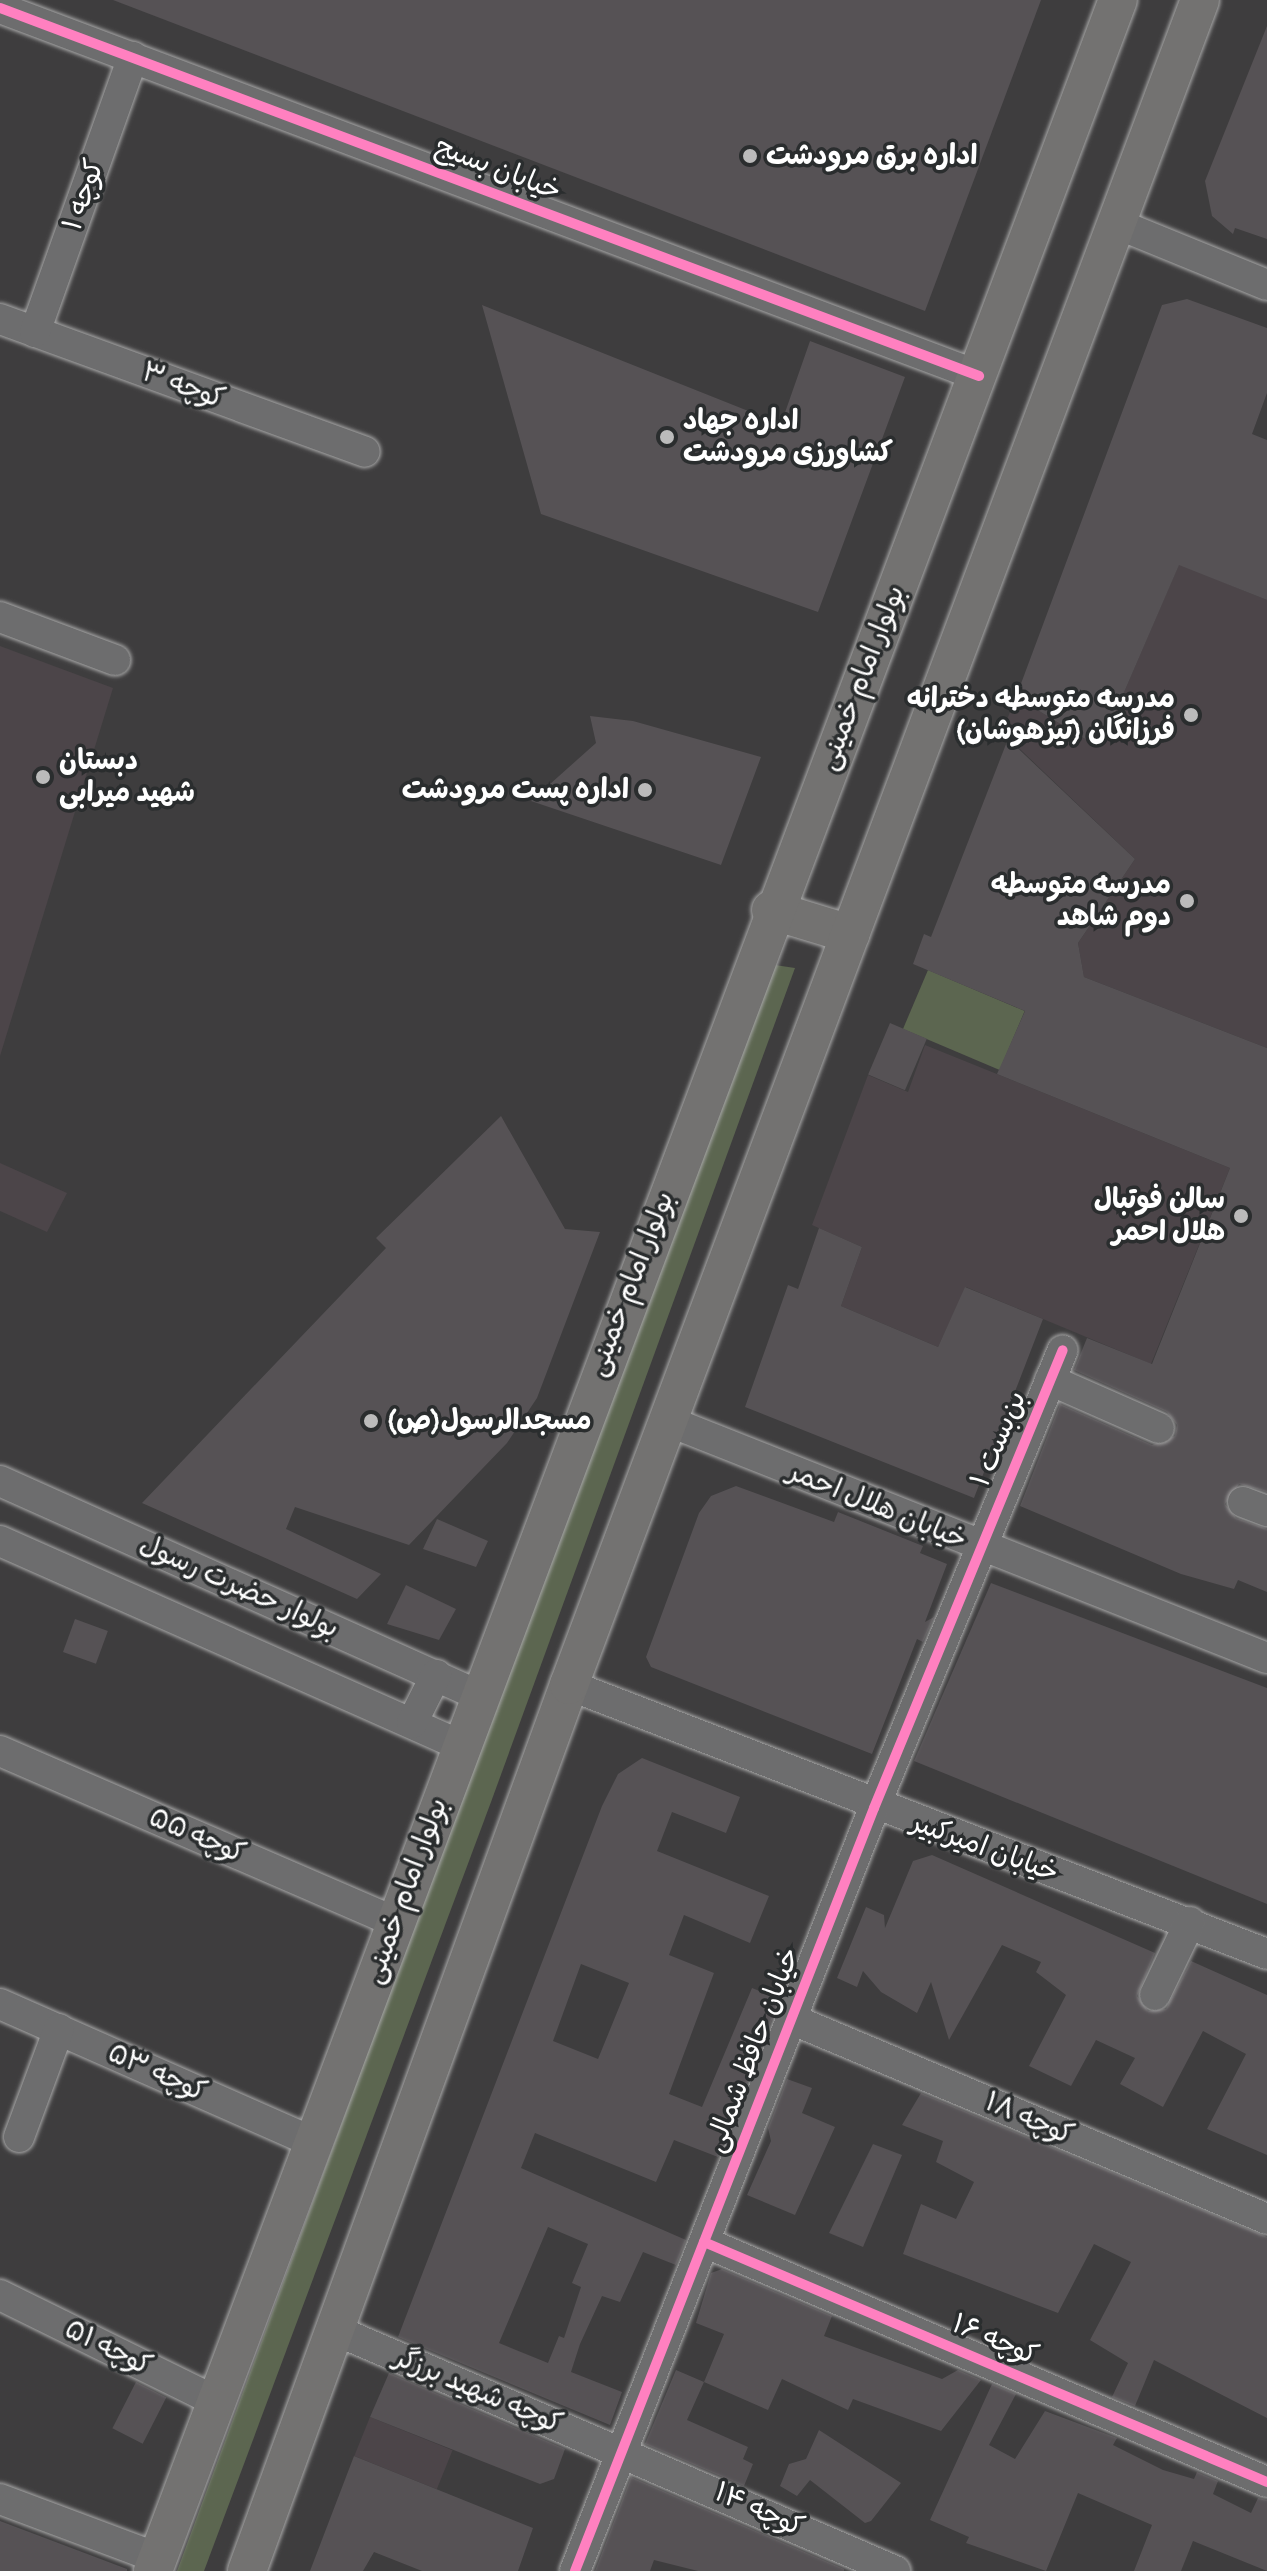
<!DOCTYPE html>
<html>
<head>
<meta charset="utf-8">
<style>
  body { margin:0 }
  #map { position:relative; width:1267px; height:2571px; overflow:hidden; background:#3e3d3e; font-family:Pangolin,"Playpen Sans Arabic",sans-serif }
  div>[style] { position:absolute }
  .built>* { inset:0; background:#4c4549; transform-origin:0 0 }
  .green>* { inset:0; background:#5c6650; transform-origin:0 0 }
  .building>* { inset:0; background:#565255; transform-origin:0 0 }
  .roads { filter:drop-shadow(0 0 2px #a8a8a8) drop-shadow(0 0 2px #a8a8a8) }
  .minor>* { height:30px; margin:-15px; padding:0 15px; transform-origin:15px; border-radius:15px; background:#6d6d6e }
  .major>* { height:38px; margin:-19px; padding:0 19px; transform-origin:19px; border-radius:19px; background:#737271 }
  .cycleway>* { height:10px; margin:-5px; padding:0 5px; transform-origin:5px; border-radius:5px; background:#ff80c0 }
  .dots>* { width:22px; height:22px; translate:-50% -50%; box-sizing:border-box; border:4px solid #2a2d2e; border-radius:50% }
  span { translate:-50% -50%; white-space:nowrap; text-align:center; line-height:1.15; -webkit-text-stroke:7px #2a2d2e; paint-order:stroke }
  .poi-label { font-size:28px; color:#fff; font-weight:700 }
  .left { translate:0 -50%; text-align:left }
  .right { translate:-100% -50%; text-align:right }
  .street-label { font-size:28px; color:#fff }
</style>
</head>
<body>
<div id="map">
  <div class="built">
    <i style="clip-path:polygon(1179px 564px,1267px 600px,1267px 1048px,1084px 977px,1078px 943px,1135px 859px,1002px 732px,1016px 697px,1100px 748px)"></i>
    <i style="clip-path:polygon(0 646px,113px 688px,0 1056px)"></i>
    <i style="clip-path:polygon(925px 1045px,1230px 1168px,1151px 1364px,966px 1287px,938px 1347px,841px 1306px,862px 1247px,812px 1225px,868px 1075px,908px 1092px)"></i>
    <i style="clip-path:polygon(0 1163px,67px 1193px,47px 1232px,0 1211px)"></i>
    <i style="left:370px;top:2417px;width:89px;height:42px;rotate:22deg"></i>
  </div>
  <div class="green">
    <i style="clip-path:polygon(768px 964px,795px 968px,491px 1802px,204px 2571px,177px 2571px)"></i>
    <i style="left:928px;top:970px;width:105px;height:64px;rotate:23deg"></i>
  </div>
  <div class="building">
    <i style="clip-path:polygon(113px 0,1041px 0,925px 311px)"></i>
    <i style="clip-path:polygon(1267px 26px,1267px 239px,1235px 228px,1233px 234px,1212px 216px,1205px 181px)"></i>
    <i style="clip-path:polygon(1187px 299px,1267px 328px,1267px 393px,1252px 434px,1267px 440px,1267px 600px,1179px 565px,1100px 748px,1016px 697px,1162px 305px)"></i>
    <i style="clip-path:polygon(482px 305px,781px 424px,810px 341px,905px 377px,818px 612px,541px 514px)"></i>
    <i style="clip-path:polygon(590px 716px,633px 721px,761px 757px,721px 865px,531px 801px,596px 743px)"></i>
    <i style="clip-path:polygon(1008px 739px,1135px 859px,1078px 943px,1084px 977px,1267px 1048px,1267px 1492px,1239px 1484px,1225px 1504px,1236px 1518px,1267px 1529px,1267px 1592px,1238px 1580px,1234px 1589px,1181px 1574px,1020px 1506px,1060px 1404px,1152px 1445px,1175px 1436px,1177px 1425px,1167px 1412px,1074px 1370px,1087px 1338px,1152px 1364px,1230px 1168px,997px 1074px,1025px 1011px,913px 964px,924px 934px,931px 937px)"></i>
    <i style="left:890px;top:1023px;width:40px;height:56px;rotate:23deg"></i>
    <i style="clip-path:polygon(501px 1116px,565px 1229px,600px 1232px,537px 1398px,507px 1443px,409px 1545px,295px 1507px,286px 1529px,381px 1574px,357px 1599px,142px 1503px,386px 1248px,376px 1238px)"></i>
    <i style="clip-path:polygon(819px 1228px,862px 1247px,841px 1306px,938px 1347px,965px 1287px,1043px 1319px,974px 1498px,745px 1407px,788px 1285px,798px 1289px)"></i>
    <i style="clip-path:polygon(736px 1486px,834px 1522px,838px 1512px,923px 1546px,920px 1553px,947px 1564px,925px 1622px,934px 1617px,923px 1642px,917px 1639px,872px 1754px,651px 1667px,646px 1657px,699px 1513px,711px 1496px)"></i>
    <i style="clip-path:polygon(437px 1519px,488px 1541px,476px 1567px,423px 1549px)"></i>
    <i style="clip-path:polygon(991px 1583px,1267px 1688px,1267px 1904px,914px 1761px)"></i>
    <i style="clip-path:polygon(406px 1585px,456px 1609px,439px 1640px,387px 1624px)"></i>
    <i style="left:75px;top:1619px;width:35px;height:35px;rotate:20deg"></i>
    <i style="clip-path:polygon(evenodd,642px 1758px,740px 1797px,726px 1833px,672px 1812px,657px 1851px,769px 1896px,750px 1943px,684px 1915px,669px 1955px,714px 1973px,669px 2094px,702px 2107px,752px 1988px,780px 1999px,718px 2157px,674px 2140px,656px 2182px,535px 2133px,521px 2168px,686px 2240px,676px 2265px,643px 2252px,620px 2302px,602px 2296px,580px 2344px,571px 2372px,622px 2392px,610px 2425px,398px 2337px,602px 1806px,618px 1774px,642px 1758px,581px 1964px,629px 1983px,598px 2059px,553px 2041px,581px 1964px,642px 1758px,548px 2227px,588px 2244px,572px 2283px,581px 2287px,564px 2338px,559px 2336px,548px 2363px,499px 2343px,548px 2227px)"></i>
    <i style="clip-path:polygon(932px 1855px,1155px 1953px,1137px 1996px,1148px 2011px,1166px 2009px,1191px 1961px,1267px 1995px,1267px 2155px,1207px 2129px,1246px 2054px,1203px 2031px,1163px 2107px,1120px 2084px,1135px 2058px,1096px 2040px,1071px 2086px,1029px 2066px,1066px 1995px,1036px 1972px,1041px 1962px,1002px 1945px,949px 2040px,931px 1982px,917px 2013px,881px 1992px,863px 1971px,857px 1987px,837px 1978px,866px 1907px,884px 1915px,885px 1928px,913px 1861px)"></i>
    <i style="clip-path:polygon(787px 2079px,812px 2088px,802px 2113px,835px 2127px,795px 2215px,747px 2195px,771px 2141px,768px 2128px)"></i>
    <i style="clip-path:polygon(921px 2093px,1267px 2237px,1267px 2418px,1154px 2360px,1135px 2406px,1112px 2397px,1128px 2363px,1090px 2340px,1131px 2262px,1094px 2244px,1058px 2313px,903px 2254px,921px 2204px,956px 2219px,974px 2182px,936px 2162px,943px 2141px,902px 2125px)"></i>
    <i style="clip-path:polygon(873px 2144px,902px 2155px,863px 2247px,829px 2233px)"></i>
    <i style="clip-path:polygon(722px 2269px,832px 2316px,824px 2336px,942px 2379px,958px 2370px,981px 2380px,941px 2431px,853px 2399px,848px 2410px,782px 2379px,768px 2410px,704px 2382px,724px 2334px,696px 2323px,711px 2273px)"></i>
    <i style="clip-path:polygon(676px 2370px,704px 2382px,687px 2420px,748px 2447px,743px 2459px,753px 2464px,744px 2486px,645px 2444px)"></i>
    <i style="clip-path:polygon(389px 2373px,565px 2449px,554px 2479px,540px 2484px,370px 2417px)"></i>
    <i style="left:136px;top:2382px;width:34px;height:52px;rotate:27deg"></i>
    <i style="clip-path:polygon(992px 2384px,1016px 2394px,989px 2445px,1015px 2459px,1045px 2411px,1117px 2438px,1113px 2445px,1163px 2470px,1194px 2479px,1197px 2472px,1218px 2481px,1213px 2494px,1251px 2513px,1258px 2498px,1267px 2500px,1267px 2571px,1193px 2541px,1181px 2571px,1134px 2571px,1152px 2525px,1078px 2493px,1046px 2571px,966px 2543px,969px 2537px,930px 2520px)"></i>
    <i style="clip-path:polygon(819px 2430px,901px 2483px,871px 2521px,865px 2523px,810px 2480px,797px 2496px,780px 2486px,789px 2464px,806px 2459px)"></i>
    <i style="clip-path:polygon(354px 2456px,533px 2528px,518px 2571px,422px 2571px,374px 2552px,363px 2571px,310px 2571px)"></i>
    <i style="clip-path:polygon(631px 2477px,844px 2569px,844px 2571px,698px 2571px,654px 2560px,650px 2571px,595px 2571px)"></i>
    <i style="clip-path:polygon(0 2521px,127px 2569px,127px 2571px,0 2571px)"></i>
  </div>
  <div class="roads">
    <div class="minor">
      <i style="left:0;top:8px;width:1046px;rotate:20.6deg"></i>
      <i style="left:1120px;top:225px;width:159px;rotate:22.2deg"></i>
      <i style="left:0;top:319px;width:388px;rotate:20deg"></i>
      <i style="left:35px;top:332px;width:292px;rotate:-70.4deg"></i>
      <i style="left:0;top:617px;width:123px;rotate:20.5deg"></i>
      <i style="left:1050px;top:1380px;width:119px;rotate:23.8deg"></i>
      <i style="left:668px;top:1421px;width:644px;rotate:21.59deg"></i>
      <i style="left:0;top:1481px;width:524px;rotate:24.12deg"></i>
      <i style="left:1243px;top:1502px;width:26px;rotate:21deg"></i>
      <i style="left:0;top:1541px;width:503px;rotate:23.92deg"></i>
      <i style="left:569px;top:1685px;width:748px;rotate:21.08deg"></i>
      <i style="left:412px;top:1723px;width:54px;rotate:-63.4deg"></i>
      <i style="left:0;top:1751px;width:430px;rotate:23.4deg"></i>
      <i style="left:1155px;top:1995px;width:81px;rotate:-64.4deg"></i>
      <i style="left:0;top:2004px;width:342px;rotate:23.8deg"></i>
      <i style="left:791px;top:2019px;width:516px;rotate:22.79deg"></i>
      <i style="left:19px;top:2137px;width:115px;rotate:-69.7deg"></i>
      <i style="left:704px;top:2242px;width:612px;rotate:23.09deg"></i>
      <i style="left:0;top:2295px;width:242px;rotate:26.2deg"></i>
      <i style="left:335px;top:2330px;width:610px;rotate:23.28deg"></i>
      <i style="left:0;top:2499px;width:169px;rotate:20.5deg"></i>
      <i style="left:575px;top:2571px;width:819px;rotate:-68.6deg"></i>
      <i style="left:874px;top:1808px;width:495px;rotate:-67.6deg"></i>
    </div>
    <div class="major">
      <i style="left:771px;top:910px;width:83px;rotate:16.9deg"></i>
      <i style="left:153px;top:2571px;width:2746px;rotate:-69.43deg"></i>
      <i style="left:247px;top:2571px;width:943px;rotate:-70.03deg"></i>
      <i style="left:569px;top:1685px;width:1799px;rotate:-69.47deg"></i>
    </div>
  </div>
  <div class="cycleway">
    <i style="left:0;top:8px;width:1046px;rotate:20.6deg"></i>
    <i style="left:704px;top:2242px;width:612px;rotate:23.09deg"></i>
    <i style="left:575px;top:2571px;width:819px;rotate:-68.6deg"></i>
    <i style="left:874px;top:1808px;width:495px;rotate:-67.6deg"></i>
  </div>
  <div class="dots">
    <i style="left:750px;top:156px;background:#bbb"></i>
    <i style="left:667px;top:437px;background:#bbb"></i>
    <i style="left:1191px;top:715px;background:#bbb"></i>
    <i style="left:43px;top:777px;background:#bbb"></i>
    <i style="left:645px;top:790px;background:#bbb"></i>
    <i style="left:1187px;top:901px;background:#bbb"></i>
    <i style="left:1241px;top:1216px;background:#bbb"></i>
    <i style="left:371px;top:1421px;background:#bbb"></i>
  </div>
  <div class="poi-label">
    <span class="left" style="left:766px;top:156px">اداره برق مرودشت</span>
    <span class="left" style="left:683px;top:437px">اداره جهاد<br>کشاورزی مرودشت</span>
    <span class="right" style="left:1175px;top:715px">مدرسه متوسطه دخترانه<br>فرزانگان (تیزهوشان)</span>
    <span class="left" style="left:59px;top:777px">دبستان<br>شهید میرابی</span>
    <span class="right" style="left:629px;top:790px">اداره پست مرودشت</span>
    <span class="right" style="left:1171px;top:901px">مدرسه متوسطه<br>دوم شاهد</span>
    <span class="right" style="left:1225px;top:1216px">سالن فوتبال<br>هلال احمر</span>
    <span class="left" style="left:387px;top:1421px">مسجدالرسول(ص)</span>
  </div>
  <div class="street-label">
    <span style="left:498px;top:169px;rotate:21deg">خیابان بسیج</span>
    <span style="left:84px;top:195px;rotate:-70deg">کوچه ۱</span>
    <span style="left:183px;top:386px;rotate:20deg">کوچه ۳</span>
    <span style="left:862px;top:678px;rotate:-69deg">بولوار امام خمینی</span>
    <span style="left:631px;top:1284px;rotate:-69deg">بولوار امام خمینی</span>
    <span style="left:999px;top:1439px;rotate:-67deg">بن‌بست ۱</span>
    <span style="left:877px;top:1506px;rotate:22deg">خیابان هلال احمر</span>
    <span style="left:239px;top:1587px;rotate:24deg">بولوار حضرت رسول</span>
    <span style="left:197px;top:1836px;rotate:23deg">کوچه ۵۵</span>
    <span style="left:985px;top:1848px;rotate:20deg">خیابان امیرکبیر</span>
    <span style="left:406px;top:1891px;rotate:-70deg">بولوار امام خمینی</span>
    <span style="left:753px;top:2050px;rotate:-69deg">خیابان حافظ شمالی</span>
    <span style="left:157px;top:2073px;rotate:24deg">کوچه ۵۳</span>
    <span style="left:1029px;top:2119px;rotate:23deg">کوچه ۱۸</span>
    <span style="left:995px;top:2340px;rotate:23deg">کوچه ۱۶</span>
    <span style="left:108px;top:2348px;rotate:26deg">کوچه ۵۱</span>
    <span style="left:478px;top:2391px;rotate:23deg">کوچه شهید برزگر</span>
    <span style="left:759px;top:2510px;rotate:24deg">کوچه ۱۴</span>
  </div>
</div>
</body>
</html>
